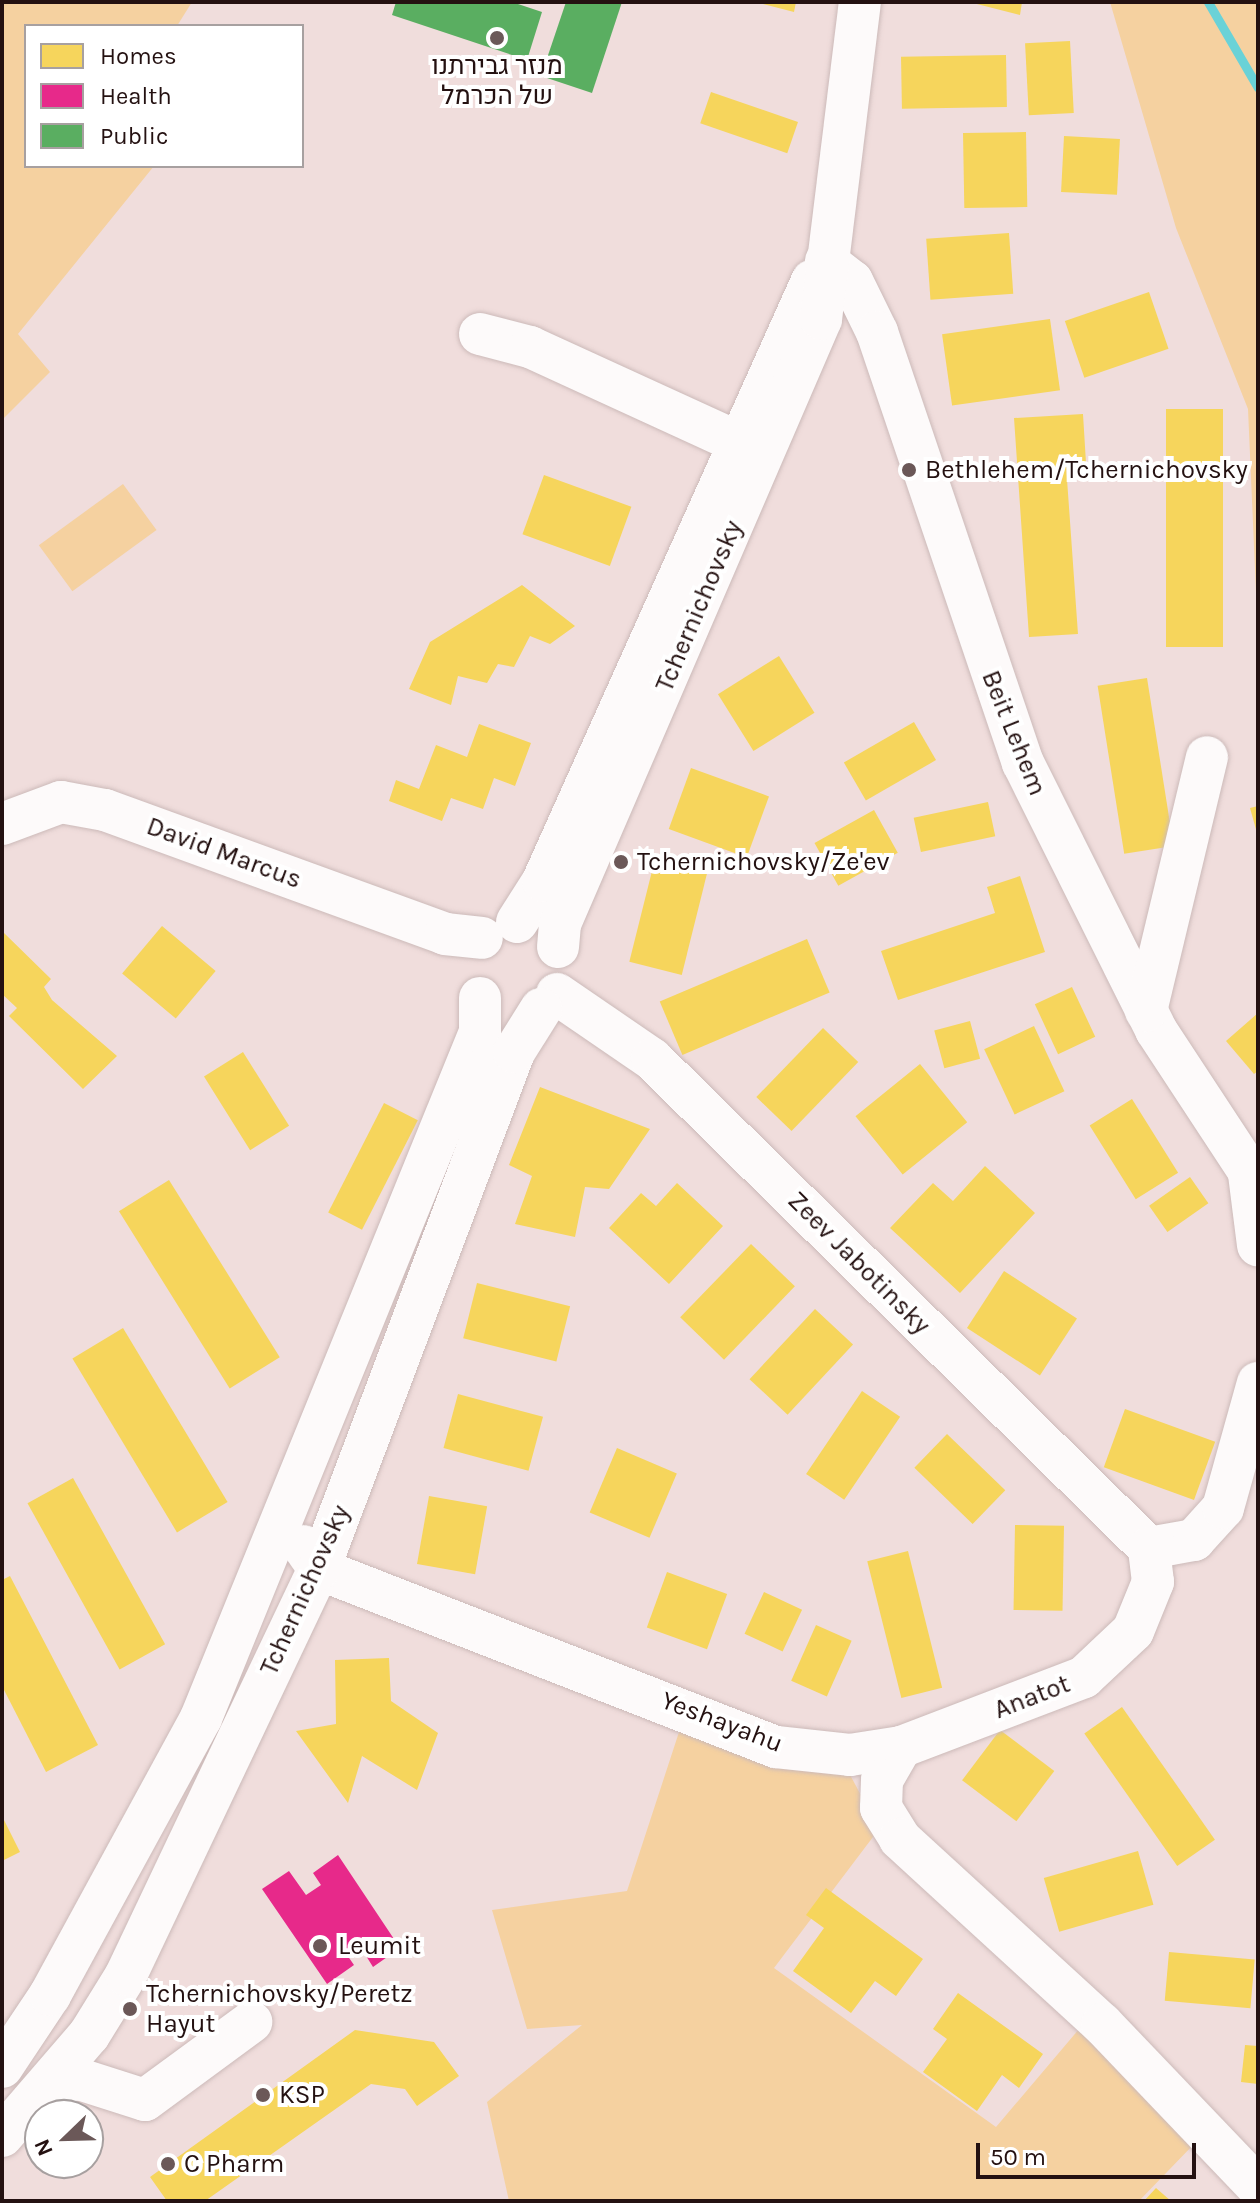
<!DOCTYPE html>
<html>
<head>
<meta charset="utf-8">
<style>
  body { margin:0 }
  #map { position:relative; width:1260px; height:2203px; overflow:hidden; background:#f0dddc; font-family:Karla,Heebo,sans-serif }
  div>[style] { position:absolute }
  .green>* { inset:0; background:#f5d1a0; transform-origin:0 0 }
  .homes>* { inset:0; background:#f6d55c; transform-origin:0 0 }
  .health>* { inset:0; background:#e7298a }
  .public>* { inset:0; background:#5aae61 }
  .stream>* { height:9px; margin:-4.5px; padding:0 4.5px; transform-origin:4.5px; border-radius:4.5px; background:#6ad2d7 }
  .roads { filter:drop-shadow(0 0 2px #ccbab9) drop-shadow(0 0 2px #ccbab9) }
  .minor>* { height:42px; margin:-21px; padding:0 21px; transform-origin:21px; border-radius:21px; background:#fdfafa }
  .dots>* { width:22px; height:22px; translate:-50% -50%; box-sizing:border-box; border:4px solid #fff; border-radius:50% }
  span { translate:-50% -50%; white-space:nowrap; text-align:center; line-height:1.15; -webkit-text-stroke:8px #fff; paint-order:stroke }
  .poi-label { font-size:26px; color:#241111 }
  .left { translate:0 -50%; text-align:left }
  .street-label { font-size:26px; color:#241111 }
  .frame { position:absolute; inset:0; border:4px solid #241111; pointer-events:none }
  .legend { position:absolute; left:24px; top:24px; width:280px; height:144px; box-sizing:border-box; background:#fff; border:2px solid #a7a0a0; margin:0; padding:10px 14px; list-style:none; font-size:24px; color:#241111 }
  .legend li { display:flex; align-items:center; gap:16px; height:40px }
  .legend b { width:40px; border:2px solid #a7a0a0 }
  .north { position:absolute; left:24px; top:2099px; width:80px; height:80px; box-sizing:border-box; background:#fff; border:2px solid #a7a0a0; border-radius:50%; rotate:247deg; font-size:22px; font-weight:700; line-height:32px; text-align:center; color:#241111 }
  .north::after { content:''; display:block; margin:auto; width:28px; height:36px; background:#6b5858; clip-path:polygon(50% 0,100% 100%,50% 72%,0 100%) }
  .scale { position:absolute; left:976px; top:2143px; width:220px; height:36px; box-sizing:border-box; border:4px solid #241111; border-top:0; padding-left:10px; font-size:24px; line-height:28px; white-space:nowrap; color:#241111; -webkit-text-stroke:6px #fff; paint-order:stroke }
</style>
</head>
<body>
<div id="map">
  <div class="green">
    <i style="clip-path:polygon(2px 2px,192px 2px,177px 26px,26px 26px,26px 166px,154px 166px,18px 334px,50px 372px,2px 420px)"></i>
    <i style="clip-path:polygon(1110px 2px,1258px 2px,1258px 638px,1248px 409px,1176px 228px)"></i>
    <i style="left:123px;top:484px;width:57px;height:104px;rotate:54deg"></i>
    <i style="clip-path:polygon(681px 1726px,848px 1771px,879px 1829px,774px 1968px,996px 2127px,1085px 2022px,1195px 2143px,1139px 2201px,509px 2201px,487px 2102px,582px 2025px,527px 2029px,492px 1910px,627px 1891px)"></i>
  </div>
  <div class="homes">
    <i style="clip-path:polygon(755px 2px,796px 2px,794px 12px)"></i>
    <i style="clip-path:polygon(969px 2px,1022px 2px,1020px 15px)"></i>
    <i style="left:1070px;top:41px;width:72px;height:45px;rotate:87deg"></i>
    <i style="left:1006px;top:55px;width:52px;height:105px;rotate:89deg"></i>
    <i style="left:711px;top:92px;width:92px;height:33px;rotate:19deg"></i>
    <i style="left:1026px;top:132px;width:75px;height:63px;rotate:89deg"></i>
    <i style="left:1064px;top:136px;width:56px;height:56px;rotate:3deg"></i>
    <i style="left:1009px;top:233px;width:61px;height:83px;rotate:86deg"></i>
    <i style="left:1149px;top:292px;width:60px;height:89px;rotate:71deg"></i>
    <i style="left:1050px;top:319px;width:72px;height:109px;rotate:82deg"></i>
    <i style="left:1166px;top:409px;width:57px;height:238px"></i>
    <i style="clip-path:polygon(1083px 414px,1086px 463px,1066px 465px,1078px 634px,1029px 637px,1014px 418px)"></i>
    <i style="left:544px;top:475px;width:93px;height:63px;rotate:20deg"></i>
    <i style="clip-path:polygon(522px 585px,575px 626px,550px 644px,530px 636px,514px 667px,498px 664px,487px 683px,458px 676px,451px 705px,409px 689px,430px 642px)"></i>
    <i style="left:779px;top:656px;width:67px;height:72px;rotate:58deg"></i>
    <i style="left:1147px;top:678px;width:170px;height:50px;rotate:81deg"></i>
    <i style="left:914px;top:722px;width:44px;height:81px;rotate:60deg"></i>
    <i style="clip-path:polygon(479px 724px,531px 743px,515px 786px,494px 778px,483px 809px,451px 798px,442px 821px,389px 801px,396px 780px,419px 789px,436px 745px,467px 757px)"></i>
    <i style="left:691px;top:768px;width:83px;height:65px;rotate:20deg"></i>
    <i style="left:988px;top:802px;width:35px;height:76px;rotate:78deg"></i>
    <i style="clip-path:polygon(1258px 806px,1258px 833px,1257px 833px,1250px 808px)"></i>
    <i style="left:874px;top:810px;width:49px;height:68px;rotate:61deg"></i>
    <i style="left:655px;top:859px;width:54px;height:106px;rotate:14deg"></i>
    <i style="clip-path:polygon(1020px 876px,1045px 952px,898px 1000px,881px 951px,995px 913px,987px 887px)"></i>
    <i style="left:162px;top:926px;width:70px;height:62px;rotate:40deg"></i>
    <i style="clip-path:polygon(2px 931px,51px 979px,44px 987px,52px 1000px,117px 1056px,83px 1089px,9px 1016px,17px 1008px,2px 994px)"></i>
    <i style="left:807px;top:939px;width:58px;height:160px;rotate:67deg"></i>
    <i style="left:1072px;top:987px;width:55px;height:41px;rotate:65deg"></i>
    <i style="clip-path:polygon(1258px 1013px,1258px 1071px,1254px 1074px,1226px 1041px)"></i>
    <i style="left:970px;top:1021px;width:39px;height:37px;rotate:75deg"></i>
    <i style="left:1034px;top:1026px;width:72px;height:55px;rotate:65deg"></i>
    <i style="left:823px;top:1028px;width:49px;height:96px;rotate:44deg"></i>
    <i style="left:243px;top:1052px;width:87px;height:46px;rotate:58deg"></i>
    <i style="left:920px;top:1064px;width:75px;height:83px;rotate:51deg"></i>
    <i style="clip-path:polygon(540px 1087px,650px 1129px,609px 1189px,585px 1187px,575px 1237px,515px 1224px,532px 1176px,509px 1165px)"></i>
    <i style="left:1132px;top:1099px;width:87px;height:50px;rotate:58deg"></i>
    <i style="left:384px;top:1103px;width:38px;height:123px;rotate:27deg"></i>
    <i style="clip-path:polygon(985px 1166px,1035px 1213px,960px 1293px,890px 1228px,933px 1183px,953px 1201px)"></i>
    <i style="left:1190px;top:1177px;width:32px;height:50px;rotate:55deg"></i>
    <i style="left:169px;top:1180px;width:209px;height:59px;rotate:58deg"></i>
    <i style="clip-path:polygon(677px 1183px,723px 1226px,669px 1284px,609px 1228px,641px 1193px,656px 1206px)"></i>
    <i style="left:751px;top:1244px;width:61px;height:102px;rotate:44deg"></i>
    <i style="left:1004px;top:1271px;width:87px;height:68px;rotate:33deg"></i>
    <i style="left:477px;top:1283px;width:96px;height:57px;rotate:14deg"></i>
    <i style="left:815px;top:1309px;width:52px;height:96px;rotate:43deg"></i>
    <i style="left:123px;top:1328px;width:203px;height:59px;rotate:59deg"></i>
    <i style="left:862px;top:1391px;width:46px;height:100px;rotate:34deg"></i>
    <i style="left:458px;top:1394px;width:88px;height:56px;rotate:15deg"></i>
    <i style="left:1125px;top:1409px;width:96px;height:62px;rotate:20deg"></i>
    <i style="left:947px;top:1434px;width:81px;height:47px;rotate:44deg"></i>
    <i style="left:617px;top:1448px;width:65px;height:70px;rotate:23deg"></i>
    <i style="left:73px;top:1478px;width:190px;height:52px;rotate:61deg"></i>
    <i style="left:429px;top:1496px;width:59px;height:69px;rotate:10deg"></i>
    <i style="left:1015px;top:1525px;width:49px;height:85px;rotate:1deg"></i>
    <i style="left:908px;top:1551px;width:141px;height:42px;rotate:76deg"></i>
    <i style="left:667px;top:1572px;width:64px;height:59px;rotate:20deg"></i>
    <i style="clip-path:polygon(10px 1576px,98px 1745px,46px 1772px,2px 1686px,2px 1580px)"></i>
    <i style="left:764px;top:1592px;width:42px;height:46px;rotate:25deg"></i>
    <i style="left:816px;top:1625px;width:39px;height:61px;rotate:24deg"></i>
    <i style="clip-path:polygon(389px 1658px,391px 1701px,438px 1733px,417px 1790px,362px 1756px,348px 1803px,296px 1731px,336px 1724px,335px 1660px)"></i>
    <i style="left:1122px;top:1707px;width:162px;height:46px;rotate:55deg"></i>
    <i style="left:1000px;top:1730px;width:68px;height:63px;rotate:37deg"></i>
    <i style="clip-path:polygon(2px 1816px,20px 1852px,2px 1861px)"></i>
    <i style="left:1138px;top:1851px;width:56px;height:98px;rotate:74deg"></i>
    <i style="clip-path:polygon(826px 1888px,923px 1959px,896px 1996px,875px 1981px,851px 2013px,793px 1971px,824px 1928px,806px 1915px)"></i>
    <i style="left:1169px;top:1952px;width:86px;height:49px;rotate:5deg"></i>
    <i style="clip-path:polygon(958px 1993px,1043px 2054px,1019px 2088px,1002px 2075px,977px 2111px,923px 2072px,947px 2039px,933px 2029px)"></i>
    <i style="clip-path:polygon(355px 2030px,434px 2042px,459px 2076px,417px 2106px,405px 2089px,371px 2084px,205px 2201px,167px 2201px,150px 2177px)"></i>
    <i style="clip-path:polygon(1245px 2045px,1258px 2046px,1258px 2084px,1241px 2082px)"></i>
    <i style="clip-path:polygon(1156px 2188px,1171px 2201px,1144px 2201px)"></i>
  </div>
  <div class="health">
    <i style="clip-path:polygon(338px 1855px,400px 1948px,373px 1967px,358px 1943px,345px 1952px,354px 1965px,327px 1984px,262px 1889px,289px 1871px,306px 1895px,321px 1885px,313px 1873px)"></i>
  </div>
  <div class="public">
    <i style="clip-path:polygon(396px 2px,512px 2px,542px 12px,527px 60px,392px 15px)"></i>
    <i style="clip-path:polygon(566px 2px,622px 2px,592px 93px,541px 76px)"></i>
  </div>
  <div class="stream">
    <i style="left:1208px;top:2px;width:99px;rotate:59.8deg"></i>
  </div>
  <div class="roads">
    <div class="minor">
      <i style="left:826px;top:261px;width:33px;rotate:38deg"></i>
      <i style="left:852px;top:281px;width:57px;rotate:63.9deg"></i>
      <i style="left:877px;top:332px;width:455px;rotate:71.3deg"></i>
      <i style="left:1023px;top:763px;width:298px;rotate:63.5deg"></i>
      <i style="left:1156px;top:1030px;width:186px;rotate:56.7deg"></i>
      <i style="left:480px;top:334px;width:52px;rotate:14.6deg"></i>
      <i style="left:530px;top:347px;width:226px;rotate:24.6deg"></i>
      <i style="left:2px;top:824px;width:63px;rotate:-20.4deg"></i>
      <i style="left:61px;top:802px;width:45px;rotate:10.3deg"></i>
      <i style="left:105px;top:810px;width:362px;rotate:20deg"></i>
      <i style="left:445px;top:934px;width:37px;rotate:6deg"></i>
      <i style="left:517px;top:922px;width:49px;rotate:-57.6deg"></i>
      <i style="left:543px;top:881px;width:658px;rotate:-65.85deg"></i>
      <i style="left:558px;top:947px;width:23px;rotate:-85deg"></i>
      <i style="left:560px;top:924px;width:659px;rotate:-66.66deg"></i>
      <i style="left:821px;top:319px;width:319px;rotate:-83deg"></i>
      <i style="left:557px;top:994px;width:115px;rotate:34.4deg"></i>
      <i style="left:652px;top:1059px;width:697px;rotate:44.54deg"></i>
      <i style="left:1146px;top:1011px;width:261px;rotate:-76.5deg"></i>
      <i style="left:1249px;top:1174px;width:72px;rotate:82.8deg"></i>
      <i style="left:303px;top:1546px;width:28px;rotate:55deg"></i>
      <i style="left:319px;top:1569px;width:490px;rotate:21.3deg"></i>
      <i style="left:776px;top:1747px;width:74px;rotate:6.2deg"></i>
      <i style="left:850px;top:1755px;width:52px;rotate:-8.9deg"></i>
      <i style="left:901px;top:1747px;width:196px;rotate:-20.9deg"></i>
      <i style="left:1084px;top:1677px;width:67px;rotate:-43.2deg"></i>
      <i style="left:1133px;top:1631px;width:53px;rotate:-67.8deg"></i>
      <i style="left:1153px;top:1582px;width:34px;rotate:-97deg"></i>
      <i style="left:1149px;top:1548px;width:46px;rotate:-10.1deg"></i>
      <i style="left:1194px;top:1540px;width:43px;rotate:-47.8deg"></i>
      <i style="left:1223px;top:1508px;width:130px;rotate:-74.4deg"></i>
      <i style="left:901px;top:1747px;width:38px;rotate:120deg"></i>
      <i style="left:882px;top:1780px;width:28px;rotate:92deg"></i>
      <i style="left:881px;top:1808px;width:36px;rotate:58deg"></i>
      <i style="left:900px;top:1839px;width:274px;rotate:42.5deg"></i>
      <i style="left:1102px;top:2024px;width:226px;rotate:46.3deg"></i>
      <i style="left:2px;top:2067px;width:87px;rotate:-56.3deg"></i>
      <i style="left:50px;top:1995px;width:315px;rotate:-61.4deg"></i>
      <i style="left:201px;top:1718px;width:741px;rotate:-67.87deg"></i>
      <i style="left:480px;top:1032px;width:34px;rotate:-90deg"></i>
      <i style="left:52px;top:2083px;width:27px;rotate:-8deg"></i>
      <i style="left:79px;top:2079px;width:69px;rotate:17.7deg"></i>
      <i style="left:145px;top:2100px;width:132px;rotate:-36.3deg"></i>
      <i style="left:2px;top:2136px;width:133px;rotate:-49.3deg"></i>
      <i style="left:89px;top:2035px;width:70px;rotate:-58.3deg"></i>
      <i style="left:126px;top:1975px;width:450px;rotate:-64.6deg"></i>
      <i style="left:319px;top:1569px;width:553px;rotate:-69.33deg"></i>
      <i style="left:514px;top:1052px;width:51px;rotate:-57.9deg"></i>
    </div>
  </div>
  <div class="dots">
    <i style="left:497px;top:38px;background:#6b5858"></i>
    <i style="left:909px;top:470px;background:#6b5858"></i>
    <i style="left:621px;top:862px;background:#6b5858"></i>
    <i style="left:320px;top:1946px;background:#6b5858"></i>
    <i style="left:130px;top:2009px;background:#6b5858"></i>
    <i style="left:263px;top:2095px;background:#6b5858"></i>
    <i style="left:168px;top:2164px;background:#6b5858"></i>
  </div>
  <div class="poi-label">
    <span style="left:497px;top:81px">מנזר גבירתנו<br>של הכרמל</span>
    <span class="left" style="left:925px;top:470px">Bethlehem/Tchernichovsky</span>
    <span class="left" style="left:637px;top:862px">Tchernichovsky/Ze'ev</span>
    <span class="left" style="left:338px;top:1946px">Leumit</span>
    <span class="left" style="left:146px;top:2009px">Tchernichovsky/Peretz<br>Hayut</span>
    <span class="left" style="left:279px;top:2095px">KSP</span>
    <span class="left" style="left:184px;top:2164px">C Pharm</span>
  </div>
  <div class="street-label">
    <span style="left:699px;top:606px;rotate:-67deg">Tchernichovsky</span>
    <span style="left:1014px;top:733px;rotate:68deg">Beit Lehem</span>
    <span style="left:224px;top:853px;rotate:20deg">David Marcus</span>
    <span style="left:859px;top:1263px;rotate:45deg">Zeev Jabotinsky</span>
    <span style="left:305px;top:1590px;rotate:-66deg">Tchernichovsky</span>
    <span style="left:1032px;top:1697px;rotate:-21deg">Anatot</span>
    <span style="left:722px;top:1722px;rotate:21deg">Yeshayahu</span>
  </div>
  <div class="frame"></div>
  <ul class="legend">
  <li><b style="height:22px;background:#f6d55c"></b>Homes</li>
  <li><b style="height:22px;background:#e7298a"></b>Health</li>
  <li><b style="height:22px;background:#5aae61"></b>Public</li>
  </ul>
  <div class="north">N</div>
  <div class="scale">50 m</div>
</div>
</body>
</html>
